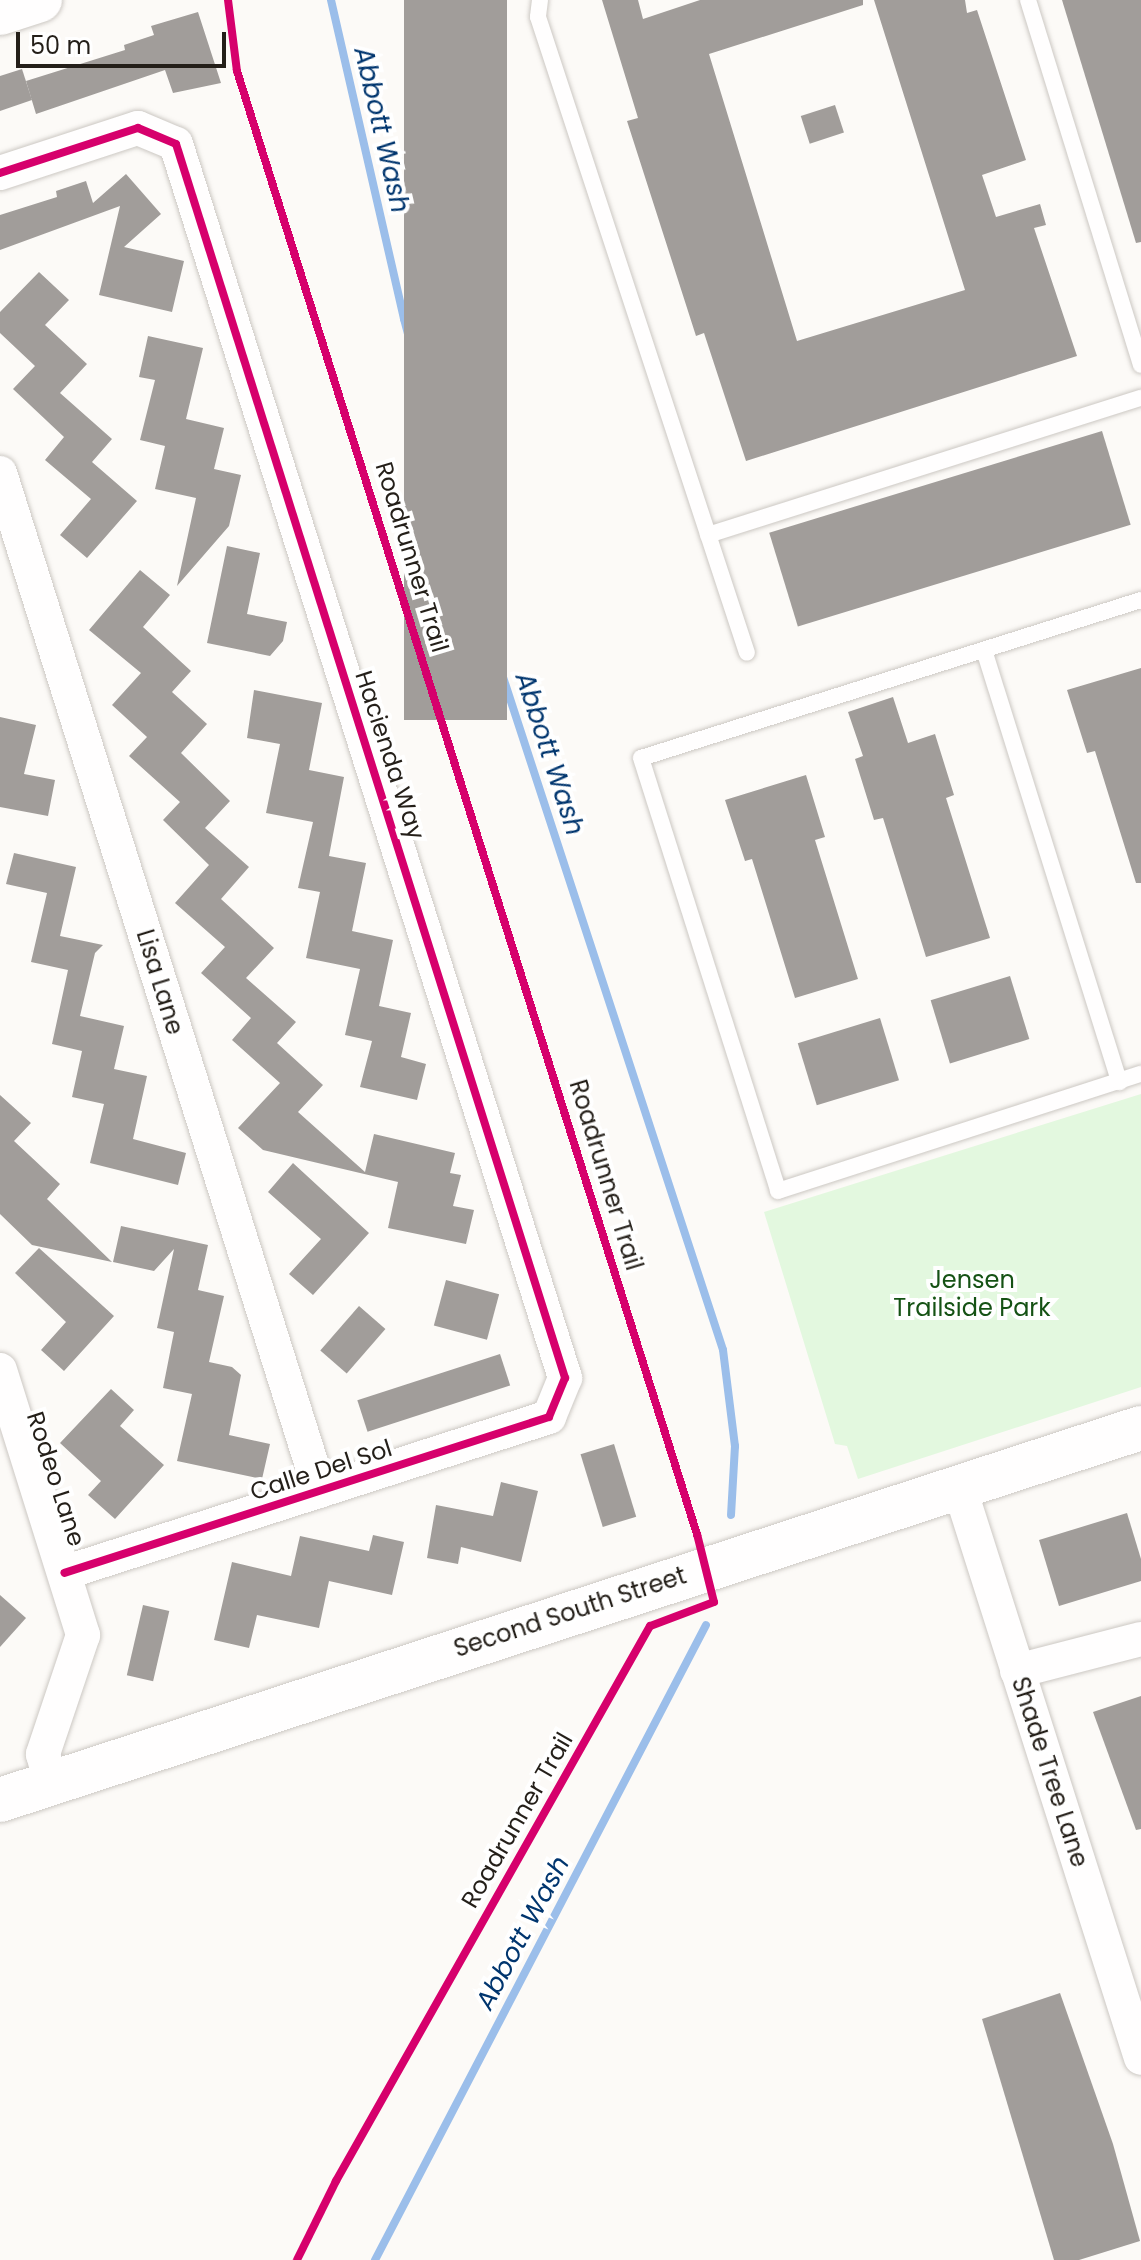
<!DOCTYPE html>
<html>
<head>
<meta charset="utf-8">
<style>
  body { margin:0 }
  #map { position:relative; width:1141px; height:2260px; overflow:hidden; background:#fcfaf7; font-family:Poppins,sans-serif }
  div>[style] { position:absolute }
  .green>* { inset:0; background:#e3f8df }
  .stream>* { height:8px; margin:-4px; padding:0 4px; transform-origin:4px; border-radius:4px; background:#9bbeea }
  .building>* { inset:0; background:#a19d9a; transform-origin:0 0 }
  .roads { filter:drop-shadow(0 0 2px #ccc8c3) drop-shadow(0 0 2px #ccc8c3) }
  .lane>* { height:16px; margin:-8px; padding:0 8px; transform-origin:8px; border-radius:8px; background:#fffefe }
  .street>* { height:34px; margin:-17px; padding:0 17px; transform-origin:17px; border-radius:17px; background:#fffefe }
  .secondary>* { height:44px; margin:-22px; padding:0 22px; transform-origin:22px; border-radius:22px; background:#fffefe }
  .cycleway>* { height:8px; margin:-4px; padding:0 4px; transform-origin:4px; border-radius:4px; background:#d6006c }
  span { translate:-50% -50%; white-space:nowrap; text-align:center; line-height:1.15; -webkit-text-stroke:8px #fff; paint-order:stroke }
  .street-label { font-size:24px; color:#241f19 }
  .park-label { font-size:24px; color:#155214 }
  .water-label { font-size:26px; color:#00356e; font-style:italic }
  .scale { position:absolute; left:16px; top:32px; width:210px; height:36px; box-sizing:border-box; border:4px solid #241f19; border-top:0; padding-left:10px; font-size:24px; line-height:28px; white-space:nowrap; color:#241f19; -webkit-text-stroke:6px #fff; paint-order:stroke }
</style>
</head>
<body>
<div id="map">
  <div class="green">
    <i style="clip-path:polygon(1141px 1094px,1141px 1387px,858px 1479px,847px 1446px,835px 1444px,764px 1212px)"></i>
  </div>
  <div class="stream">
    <i style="left:331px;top:0;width:327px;rotate:77.1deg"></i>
    <i style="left:404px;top:319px;width:307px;rotate:75.1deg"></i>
    <i style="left:483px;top:616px;width:772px;rotate:71.89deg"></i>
    <i style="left:723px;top:1350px;width:97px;rotate:82.9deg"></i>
    <i style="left:735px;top:1446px;width:69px;rotate:93.3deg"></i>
    <i style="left:375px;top:2260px;width:716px;rotate:-62.47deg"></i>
  </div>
  <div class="building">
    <i style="left:404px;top:0;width:103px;height:720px"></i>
    <i style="clip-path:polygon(602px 0,638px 0,643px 19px,700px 0,863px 0,863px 5px,709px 54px,797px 341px,965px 290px,874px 0,965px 0,967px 13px,977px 10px,1026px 160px,982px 175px,996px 217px,1040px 204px,1046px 225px,1034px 228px,1077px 356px,746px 461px,704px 333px,696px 336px,627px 121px,638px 118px)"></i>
    <i style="clip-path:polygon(1062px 0,1141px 0,1141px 242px,1136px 243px)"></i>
    <i style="clip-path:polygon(198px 12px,221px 83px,173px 93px,165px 70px,36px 114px,26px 81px,125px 50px,124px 45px,154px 35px,151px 26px)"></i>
    <i style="clip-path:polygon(22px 69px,32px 100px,0 111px,0 76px)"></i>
    <i style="left:835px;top:105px;width:29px;height:36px;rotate:72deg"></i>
    <i style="clip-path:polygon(126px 174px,161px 214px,124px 247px,184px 261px,172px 312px,99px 295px,120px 206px,0 250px,0 215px,57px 197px,56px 191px,86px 181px,93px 203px)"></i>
    <i style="clip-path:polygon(39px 272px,69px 300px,45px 325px,87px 364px,60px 393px,112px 439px,92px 462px,137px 501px,87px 558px,60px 535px,91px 499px,45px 460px,64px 437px,13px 389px,35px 366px,0 333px,0 312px)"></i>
    <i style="clip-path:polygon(148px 336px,203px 348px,186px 419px,224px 428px,214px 469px,241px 475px,229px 526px,177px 586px,196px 498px,155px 489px,165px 446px,140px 440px,155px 380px,139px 377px)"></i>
    <i style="left:1102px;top:431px;width:98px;height:348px;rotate:73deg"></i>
    <i style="clip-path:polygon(227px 546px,260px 553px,247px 614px,287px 622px,283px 641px,270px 656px,207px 643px)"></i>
    <i style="clip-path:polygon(140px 570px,170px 595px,143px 627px,191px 671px,172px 692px,207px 724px,181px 753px,230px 801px,205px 828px,249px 867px,221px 899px,274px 948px,246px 978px,296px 1022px,277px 1043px,323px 1085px,298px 1112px,365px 1172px,374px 1134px,455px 1153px,450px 1173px,461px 1175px,453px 1206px,474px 1210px,466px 1244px,388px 1228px,398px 1182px,263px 1150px,238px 1128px,280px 1083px,232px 1040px,251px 1018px,201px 973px,225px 947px,175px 903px,209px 865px,163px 820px,180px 802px,129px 756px,147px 737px,112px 705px,141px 673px,89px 630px)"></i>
    <i style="clip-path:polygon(1141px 668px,1141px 883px,1136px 883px,1095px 751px,1087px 753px,1067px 690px)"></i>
    <i style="clip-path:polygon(254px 690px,322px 703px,309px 770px,344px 777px,329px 856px,366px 863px,352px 931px,393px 940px,379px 1006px,411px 1013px,401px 1057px,426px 1064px,417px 1100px,360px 1087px,372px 1041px,345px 1035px,360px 969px,306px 958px,320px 892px,298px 888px,313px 822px,266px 813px,280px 744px,247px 738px)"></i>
    <i style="clip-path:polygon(893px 697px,908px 743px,935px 734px,954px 795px,946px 798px,990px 938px,926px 957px,883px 818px,874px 820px,855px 759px,863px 756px,848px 712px)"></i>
    <i style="clip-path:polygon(0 717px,36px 725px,24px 774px,55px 780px,48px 816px,0 807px)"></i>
    <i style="clip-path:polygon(806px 775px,825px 837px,815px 840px,858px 979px,795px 998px,752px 859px,745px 861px,725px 800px)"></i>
    <i style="clip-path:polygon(14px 853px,76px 867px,60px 936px,103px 945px,95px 953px,80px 1016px,124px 1026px,114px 1069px,147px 1076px,133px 1139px,186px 1153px,178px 1185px,90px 1163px,104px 1104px,72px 1097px,82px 1051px,52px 1044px,68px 970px,31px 962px,47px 893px,6px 884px)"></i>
    <i style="left:1010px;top:976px;width:66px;height:83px;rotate:73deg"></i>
    <i style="left:880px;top:1018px;width:65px;height:86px;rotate:73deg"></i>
    <i style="clip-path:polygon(0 1095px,31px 1123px,14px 1141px,60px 1184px,47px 1199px,112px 1262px,32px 1245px,0 1214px)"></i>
    <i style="clip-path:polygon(293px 1163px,369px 1233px,313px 1295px,289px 1274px,321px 1239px,268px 1192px)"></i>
    <i style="clip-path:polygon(121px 1226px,208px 1245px,198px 1290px,224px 1296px,209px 1362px,232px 1367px,241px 1375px,229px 1435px,270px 1444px,262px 1479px,177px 1461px,192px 1394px,163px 1388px,174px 1332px,157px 1328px,174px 1249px,154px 1271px,113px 1262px)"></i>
    <i style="clip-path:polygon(39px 1248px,114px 1316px,64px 1371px,41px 1350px,66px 1322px,15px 1273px)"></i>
    <i style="left:446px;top:1280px;width:55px;height:47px;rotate:15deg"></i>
    <i style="left:359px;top:1306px;width:35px;height:59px;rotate:41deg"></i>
    <i style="left:500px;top:1354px;width:33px;height:150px;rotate:72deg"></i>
    <i style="clip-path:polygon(111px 1389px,134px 1410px,120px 1426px,164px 1465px,115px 1519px,88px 1495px,101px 1481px,60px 1443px)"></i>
    <i style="left:614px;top:1444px;width:76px;height:35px;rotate:73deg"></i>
    <i style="clip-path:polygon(501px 1482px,538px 1491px,521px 1562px,461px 1547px,458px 1564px,427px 1558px,436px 1505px,493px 1516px)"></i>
    <i style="clip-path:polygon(1127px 1513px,1141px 1559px,1141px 1581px,1059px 1606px,1039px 1540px)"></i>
    <i style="clip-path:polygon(373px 1535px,404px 1542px,392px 1595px,329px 1581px,319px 1628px,257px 1615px,249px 1648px,214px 1640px,232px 1562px,291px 1576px,300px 1536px,369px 1551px)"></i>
    <i style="clip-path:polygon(0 1595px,26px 1618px,0 1647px)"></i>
    <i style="left:143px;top:1605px;width:27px;height:72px;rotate:13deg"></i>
    <i style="clip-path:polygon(1141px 1696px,1141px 1829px,1136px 1830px,1093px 1712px)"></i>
    <i style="clip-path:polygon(1060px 1993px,1113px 2144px,1140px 2241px,1079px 2260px,1054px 2260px,982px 2019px)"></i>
  </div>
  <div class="roads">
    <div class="lane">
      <i style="left:540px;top:0;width:17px;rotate:97deg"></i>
      <i style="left:538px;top:17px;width:669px;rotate:71.81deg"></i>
      <i style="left:1028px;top:0;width:382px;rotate:72.8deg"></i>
      <i style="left:708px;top:535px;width:454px;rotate:-17.6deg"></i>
      <i style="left:1141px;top:600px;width:524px;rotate:162.46deg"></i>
      <i style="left:641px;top:758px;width:454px;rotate:72.4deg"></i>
      <i style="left:778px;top:1191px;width:381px;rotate:-17.9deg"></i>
      <i style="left:984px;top:650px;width:453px;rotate:72.6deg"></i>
    </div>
    <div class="street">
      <i style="left:0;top:173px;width:145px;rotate:-18.1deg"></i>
      <i style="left:138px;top:128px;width:41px;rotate:22.8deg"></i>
      <i style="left:176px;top:144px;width:1294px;rotate:72.5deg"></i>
      <i style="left:565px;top:1378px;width:42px;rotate:112.3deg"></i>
      <i style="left:549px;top:1417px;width:509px;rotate:162.17deg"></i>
      <i style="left:0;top:473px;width:1067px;rotate:72.55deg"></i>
      <i style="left:0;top:1370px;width:278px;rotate:72.6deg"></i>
      <i style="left:83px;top:1635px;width:126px;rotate:108.6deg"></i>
      <i style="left:43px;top:1754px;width:30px;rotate:75deg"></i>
      <i style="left:959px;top:1486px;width:600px;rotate:72.35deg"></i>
      <i style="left:1017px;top:1671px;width:128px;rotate:-14.5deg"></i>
    </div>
    <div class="secondary">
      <i style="left:0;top:13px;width:42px;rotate:-18deg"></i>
      <i style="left:0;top:1800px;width:1200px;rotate:-18.06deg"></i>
    </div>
  </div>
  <div class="cycleway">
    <i style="left:228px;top:0;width:72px;rotate:82.8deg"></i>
    <i style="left:237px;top:71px;width:1534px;rotate:72.55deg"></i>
    <i style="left:697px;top:1534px;width:70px;rotate:76deg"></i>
    <i style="left:714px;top:1602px;width:68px;rotate:159.4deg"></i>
    <i style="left:650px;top:1626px;width:638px;rotate:119.5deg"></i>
    <i style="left:336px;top:2181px;width:88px;rotate:116.3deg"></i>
    <i style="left:0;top:173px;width:145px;rotate:-18.1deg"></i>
    <i style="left:138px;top:128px;width:41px;rotate:22.8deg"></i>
    <i style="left:176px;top:144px;width:1294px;rotate:72.5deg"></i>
    <i style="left:565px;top:1378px;width:42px;rotate:112.3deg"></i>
    <i style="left:549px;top:1417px;width:509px;rotate:162.17deg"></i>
  </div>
  <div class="street-label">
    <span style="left:412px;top:557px;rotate:73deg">Roadrunner Trail</span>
    <span style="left:390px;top:755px;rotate:72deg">Hacienda Way</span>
    <span style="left:160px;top:982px;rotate:73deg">Lisa Lane</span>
    <span style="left:606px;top:1175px;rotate:73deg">Roadrunner Trail</span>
    <span style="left:321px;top:1470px;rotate:-18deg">Calle Del Sol</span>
    <span style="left:56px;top:1479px;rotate:72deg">Rodeo Lane</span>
    <span style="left:570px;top:1612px;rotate:-18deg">Second South Street</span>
    <span style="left:1050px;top:1772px;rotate:72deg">Shade Tree Lane</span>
    <span style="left:517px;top:1820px;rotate:-60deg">Roadrunner Trail</span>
  </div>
  <div class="park-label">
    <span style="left:972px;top:1294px">Jensen<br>Trailside Park</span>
  </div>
  <div class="water-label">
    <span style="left:381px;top:130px;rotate:77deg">Abbott Wash</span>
    <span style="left:549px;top:754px;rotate:72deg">Abbott Wash</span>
    <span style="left:523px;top:1933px;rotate:-62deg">Abbott Wash</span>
  </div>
  <div class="scale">50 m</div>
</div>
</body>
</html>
